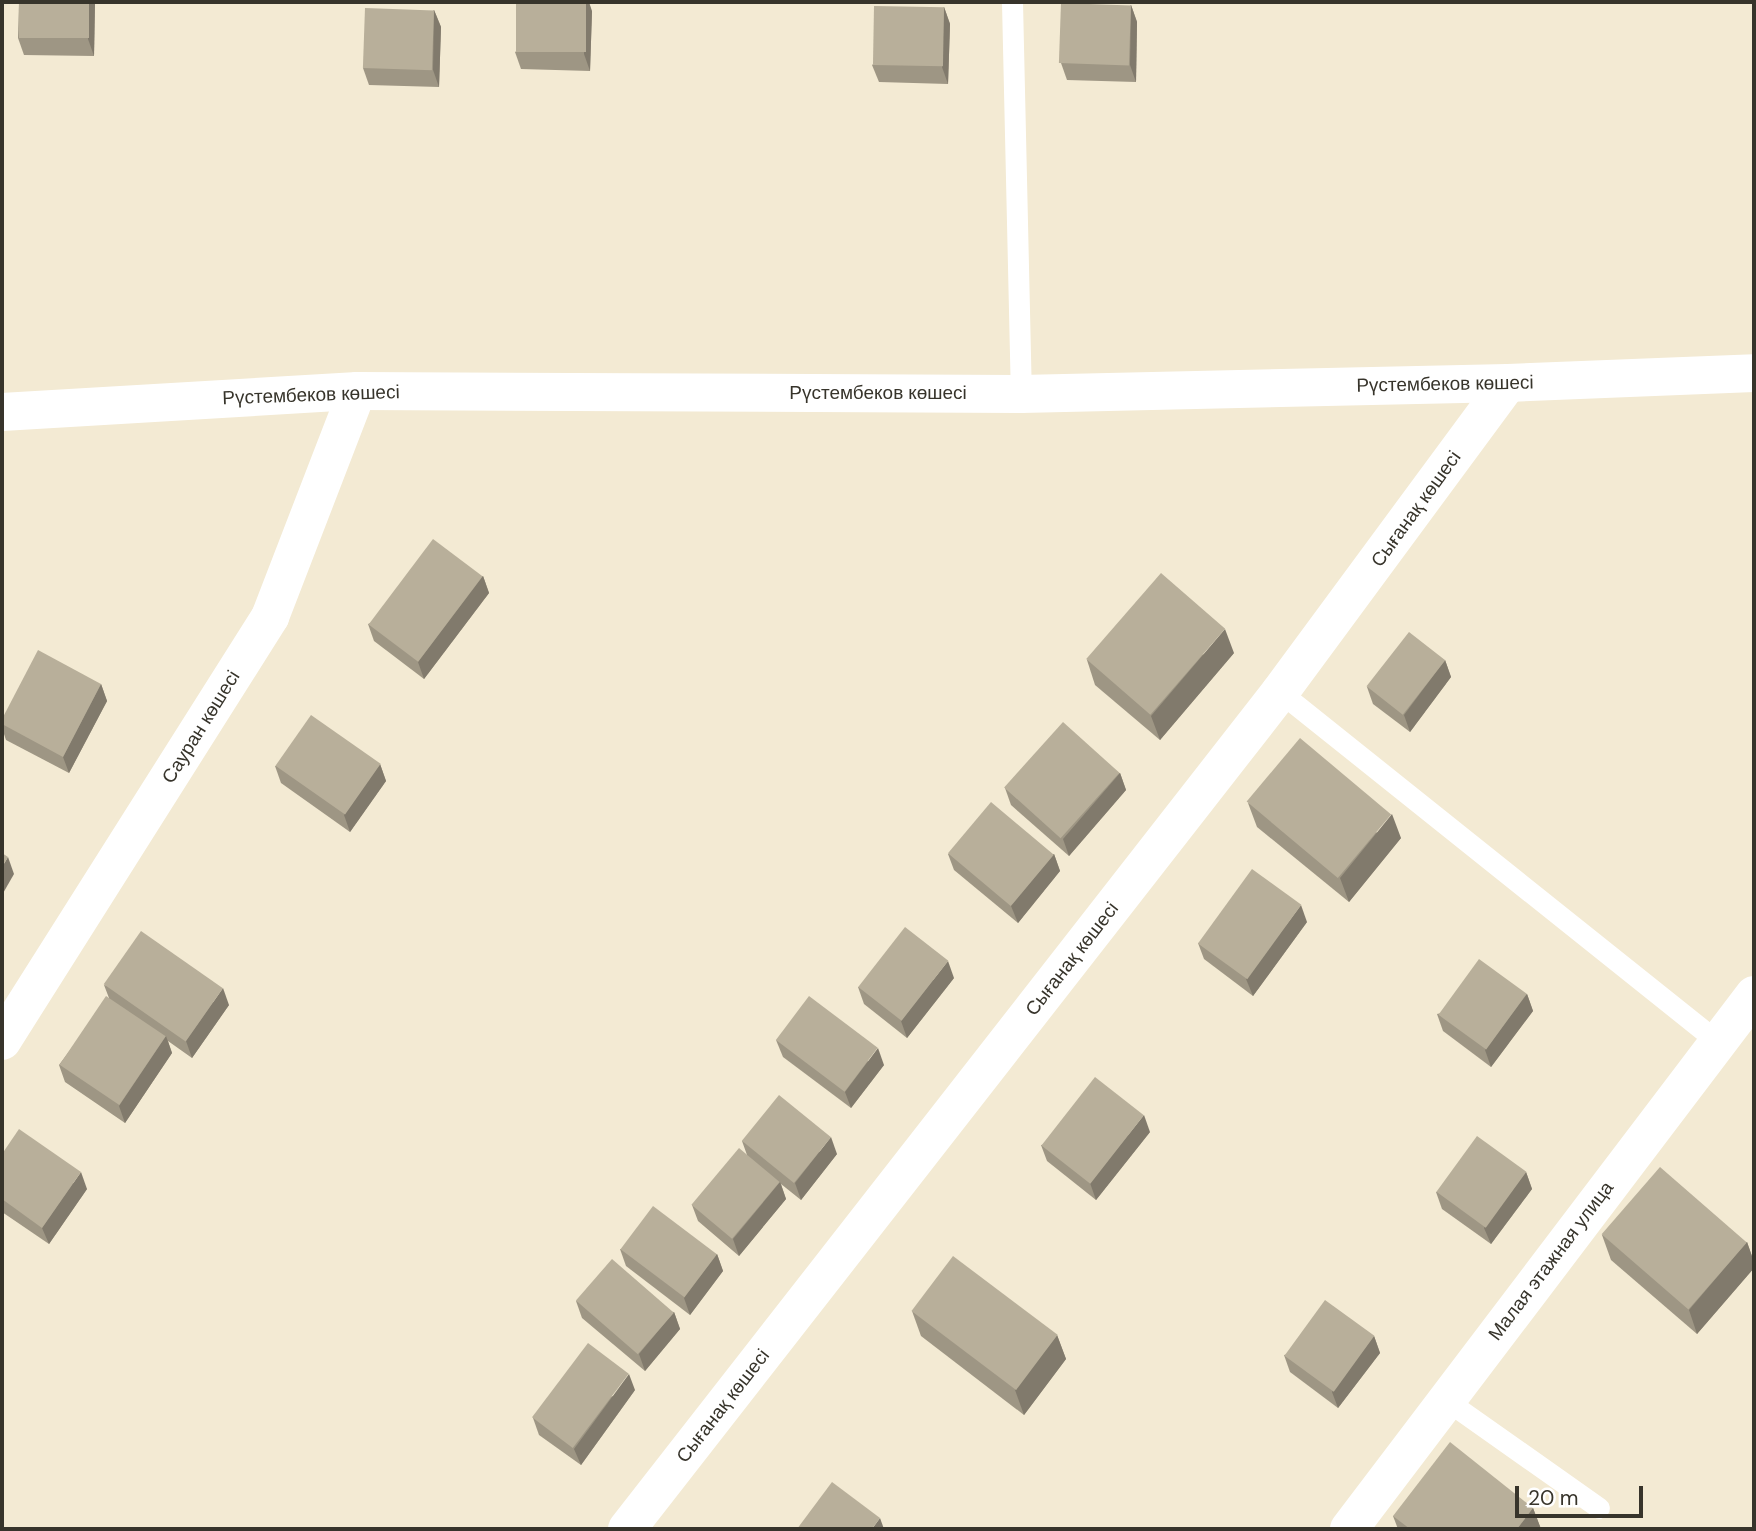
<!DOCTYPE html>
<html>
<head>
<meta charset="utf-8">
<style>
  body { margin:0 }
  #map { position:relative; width:1756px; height:1531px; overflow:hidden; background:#f3ead3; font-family:"DM Sans",sans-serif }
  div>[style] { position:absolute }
  .service>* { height:21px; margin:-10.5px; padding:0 10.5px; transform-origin:10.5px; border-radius:10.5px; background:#fff }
  .minor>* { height:38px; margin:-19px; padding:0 19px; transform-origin:19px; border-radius:19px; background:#fff }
  .wall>* { inset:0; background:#9e9684 }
  .shaded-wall>* { inset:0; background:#817a6c }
  .building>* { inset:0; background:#b8af9a; transform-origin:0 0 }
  span { translate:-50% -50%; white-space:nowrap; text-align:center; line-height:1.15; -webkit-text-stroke:6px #fff; paint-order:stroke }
  .street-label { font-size:19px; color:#37342b }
  .frame { position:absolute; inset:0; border:4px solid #37342b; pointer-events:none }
  .scale { position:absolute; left:1515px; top:1486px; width:128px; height:32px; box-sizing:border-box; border:4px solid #37342b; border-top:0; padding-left:9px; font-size:21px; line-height:24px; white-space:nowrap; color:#37342b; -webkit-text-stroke:5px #fff; paint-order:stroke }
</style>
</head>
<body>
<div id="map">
  <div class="service">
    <i style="left:1012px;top:2px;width:392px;rotate:88.7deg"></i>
    <i style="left:1280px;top:692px;width:561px;rotate:38.63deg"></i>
    <i style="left:1446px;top:1400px;width:187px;rotate:35.2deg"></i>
  </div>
  <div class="minor">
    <i style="left:2px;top:412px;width:356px;rotate:-3.4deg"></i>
    <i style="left:357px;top:391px;width:664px;rotate:0.26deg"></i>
    <i style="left:1021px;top:394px;width:487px;rotate:-1.3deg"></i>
    <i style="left:1508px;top:383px;width:246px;rotate:-2.3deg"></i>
    <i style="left:2px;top:1041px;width:502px;rotate:-57.7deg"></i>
    <i style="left:270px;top:617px;width:242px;rotate:-68.9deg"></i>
    <i style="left:627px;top:1529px;width:1062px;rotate:-52.04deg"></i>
    <i style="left:1280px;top:692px;width:384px;rotate:-53.6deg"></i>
    <i style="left:1349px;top:1529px;width:670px;rotate:-52.82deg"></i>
  </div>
  <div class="wall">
    <i style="clip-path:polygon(19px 2px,95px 2px,94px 56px,24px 55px,18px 38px)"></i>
    <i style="clip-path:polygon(1131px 5px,1137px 22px,1136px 82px,1067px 80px,1061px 63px)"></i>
    <i style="clip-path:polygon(944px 7px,950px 24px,948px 84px,879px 82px,872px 65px)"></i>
    <i style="clip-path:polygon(434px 10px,441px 27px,439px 87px,369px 85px,363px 68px)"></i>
    <i style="clip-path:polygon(592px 11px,590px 71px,521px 69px,515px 52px)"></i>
    <i style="clip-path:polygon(483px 576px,489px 593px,424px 679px,374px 641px,368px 624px)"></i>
    <i style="clip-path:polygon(1234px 653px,1160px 740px,1095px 685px,1087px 660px)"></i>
    <i style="clip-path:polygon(1445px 660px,1451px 677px,1410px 732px,1373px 704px,1367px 687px)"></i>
    <i style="clip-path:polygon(101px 684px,107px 701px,69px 773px,6px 740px,2px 728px,2px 719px)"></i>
    <i style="clip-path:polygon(380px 764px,386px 781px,350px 832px,281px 783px,275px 766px)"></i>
    <i style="clip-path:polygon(1120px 773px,1126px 790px,1069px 856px,1011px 805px,1005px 788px)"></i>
    <i style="clip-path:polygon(1248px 803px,1401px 838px,1349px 902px,1257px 827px)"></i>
    <i style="clip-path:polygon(948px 854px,1054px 854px,1060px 871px,1018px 923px,954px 870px)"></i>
    <i style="clip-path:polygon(1307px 922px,1253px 996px,1204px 959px,1198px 943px)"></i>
    <i style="clip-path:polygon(954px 978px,907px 1038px,864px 1004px,858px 987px)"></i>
    <i style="clip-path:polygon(104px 985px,229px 1005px,192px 1058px,168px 1041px,172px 1053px,125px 1123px,65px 1082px,59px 1065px,109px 998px)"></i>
    <i style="clip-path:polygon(1527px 994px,1533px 1011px,1491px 1067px,1443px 1031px,1437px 1014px)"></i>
    <i style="clip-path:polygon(776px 1040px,884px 1065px,851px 1108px,783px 1057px)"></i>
    <i style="clip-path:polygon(1150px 1132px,1096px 1200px,1047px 1161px,1041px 1145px)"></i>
    <i style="clip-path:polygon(742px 1141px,837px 1154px,801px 1200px,781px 1184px,786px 1199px,739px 1256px,698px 1221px,692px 1205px,747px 1155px)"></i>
    <i style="clip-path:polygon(2px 1154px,87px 1189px,49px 1244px,2px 1212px)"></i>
    <i style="clip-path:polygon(1526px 1172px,1532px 1189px,1491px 1244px,1442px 1209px,1436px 1192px)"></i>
    <i style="clip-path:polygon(1602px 1235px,1747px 1242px,1754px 1262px,1754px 1268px,1697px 1334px,1611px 1260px)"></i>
    <i style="clip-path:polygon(620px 1249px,717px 1254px,723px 1271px,690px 1315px,626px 1266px)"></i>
    <i style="clip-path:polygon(576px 1301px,674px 1312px,680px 1329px,645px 1371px,582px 1318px)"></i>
    <i style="clip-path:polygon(912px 1311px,1057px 1335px,1066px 1359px,1024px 1415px,921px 1336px)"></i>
    <i style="clip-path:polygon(1374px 1336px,1380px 1353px,1338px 1408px,1290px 1372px,1284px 1355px)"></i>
    <i style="clip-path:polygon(635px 1390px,581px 1465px,539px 1435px,533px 1418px)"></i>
    <i style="clip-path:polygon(1533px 1508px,1541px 1529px,1398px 1529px,1393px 1516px)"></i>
  </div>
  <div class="shaded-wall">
    <i style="clip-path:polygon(89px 2px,95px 2px,94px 56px,88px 39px)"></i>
    <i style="clip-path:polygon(586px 2px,589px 2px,592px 11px,590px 71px,584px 54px)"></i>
    <i style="clip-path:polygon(1131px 5px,1137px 22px,1136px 82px,1130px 65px)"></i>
    <i style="clip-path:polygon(944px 7px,950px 24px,948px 84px,942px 67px)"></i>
    <i style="clip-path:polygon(434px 10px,441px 27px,439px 87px,433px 70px)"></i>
    <i style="clip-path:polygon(483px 576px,489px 593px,424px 679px,418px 662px)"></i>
    <i style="clip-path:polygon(1225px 629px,1234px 653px,1160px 740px,1151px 716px)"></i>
    <i style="clip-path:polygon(1445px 660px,1451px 677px,1410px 732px,1404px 715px)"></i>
    <i style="clip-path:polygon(101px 684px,107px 701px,69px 773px,63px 757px)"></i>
    <i style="clip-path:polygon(380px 764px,386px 781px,350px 832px,344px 815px)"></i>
    <i style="clip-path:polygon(1120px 773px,1126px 790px,1069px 856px,1063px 839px)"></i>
    <i style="clip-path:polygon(1392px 814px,1401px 838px,1349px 902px,1340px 878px)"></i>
    <i style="clip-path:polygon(1054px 854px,1060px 871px,1018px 923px,1011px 906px)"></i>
    <i style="clip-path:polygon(8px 857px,14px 874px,2px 895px,2px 867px)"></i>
    <i style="clip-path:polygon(1301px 905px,1307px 922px,1253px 996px,1246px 979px)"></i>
    <i style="clip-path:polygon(948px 961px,954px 978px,907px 1038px,901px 1021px)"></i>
    <i style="clip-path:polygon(223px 988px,229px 1005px,192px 1058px,186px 1041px)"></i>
    <i style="clip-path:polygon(1527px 994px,1533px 1011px,1491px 1067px,1485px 1050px)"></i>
    <i style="clip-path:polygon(166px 1036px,172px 1053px,125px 1123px,119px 1106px)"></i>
    <i style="clip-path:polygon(878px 1048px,884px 1065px,851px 1108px,845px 1092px)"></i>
    <i style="clip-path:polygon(1144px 1115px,1150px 1132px,1096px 1200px,1090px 1183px)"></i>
    <i style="clip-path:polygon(831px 1137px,837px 1154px,801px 1200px,795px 1183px)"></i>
    <i style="clip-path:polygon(81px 1172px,87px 1189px,49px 1244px,42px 1228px)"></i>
    <i style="clip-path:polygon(1526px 1172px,1532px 1189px,1491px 1244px,1484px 1228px)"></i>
    <i style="clip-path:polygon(780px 1182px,786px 1199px,739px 1256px,733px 1239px)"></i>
    <i style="clip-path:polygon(1747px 1242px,1754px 1262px,1754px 1268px,1697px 1334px,1689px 1310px)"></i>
    <i style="clip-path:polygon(717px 1254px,723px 1271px,690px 1315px,684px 1298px)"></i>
    <i style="clip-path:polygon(674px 1312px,680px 1329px,645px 1371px,639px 1354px)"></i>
    <i style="clip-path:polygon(1057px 1335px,1066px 1359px,1024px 1415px,1015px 1390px)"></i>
    <i style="clip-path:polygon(1374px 1336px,1380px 1353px,1338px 1408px,1332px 1392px)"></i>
    <i style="clip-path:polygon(629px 1374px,635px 1390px,581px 1465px,574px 1449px)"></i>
    <i style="clip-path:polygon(1533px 1508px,1541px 1529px,1517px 1529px)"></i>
    <i style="clip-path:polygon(880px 1518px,884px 1529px,872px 1529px)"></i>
  </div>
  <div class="building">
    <i style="left:19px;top:2px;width:70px;height:36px"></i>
    <i style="left:516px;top:2px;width:70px;height:50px"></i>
    <i style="left:1061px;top:3px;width:70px;height:60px;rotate:2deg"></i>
    <i style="left:874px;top:6px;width:70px;height:59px;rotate:1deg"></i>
    <i style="left:365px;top:8px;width:69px;height:60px;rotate:2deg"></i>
    <i style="left:433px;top:539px;width:62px;height:107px;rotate:37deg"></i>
    <i style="left:1161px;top:573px;width:85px;height:114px;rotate:41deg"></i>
    <i style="left:1409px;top:632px;width:46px;height:69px;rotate:38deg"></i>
    <i style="clip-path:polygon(38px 650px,101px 684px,63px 757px,2px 724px,2px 719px)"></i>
    <i style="left:311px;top:715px;width:85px;height:62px;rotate:35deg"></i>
    <i style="left:1063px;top:722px;width:76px;height:88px;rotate:42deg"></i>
    <i style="left:1300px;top:738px;width:119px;height:83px;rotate:40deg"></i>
    <i style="left:991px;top:802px;width:82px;height:67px;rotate:40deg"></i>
    <i style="clip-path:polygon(2px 853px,8px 857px,2px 867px)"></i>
    <i style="left:1252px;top:869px;width:61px;height:92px;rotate:36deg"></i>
    <i style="left:905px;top:927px;width:55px;height:76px;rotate:38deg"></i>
    <i style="left:141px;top:931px;width:100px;height:65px;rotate:35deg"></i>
    <i style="left:1479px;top:959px;width:59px;height:69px;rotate:36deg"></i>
    <i style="left:106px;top:996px;width:72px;height:83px;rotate:34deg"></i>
    <i style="left:809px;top:996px;width:86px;height:55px;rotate:37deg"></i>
    <i style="left:1095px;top:1077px;width:62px;height:87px;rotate:38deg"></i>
    <i style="left:779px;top:1095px;width:67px;height:59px;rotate:39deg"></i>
    <i style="clip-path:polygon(19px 1129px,81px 1172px,42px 1228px,2px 1199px,2px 1154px)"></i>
    <i style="left:1477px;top:1136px;width:61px;height:69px;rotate:36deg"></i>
    <i style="left:739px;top:1148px;width:53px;height:74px;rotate:40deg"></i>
    <i style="left:1660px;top:1167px;width:115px;height:89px;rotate:41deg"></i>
    <i style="left:653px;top:1206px;width:80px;height:54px;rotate:37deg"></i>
    <i style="left:953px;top:1256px;width:131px;height:69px;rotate:37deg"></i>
    <i style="left:612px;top:1259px;width:82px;height:55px;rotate:41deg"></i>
    <i style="left:1325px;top:1300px;width:61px;height:69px;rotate:36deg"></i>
    <i style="left:588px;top:1343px;width:51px;height:93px;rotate:37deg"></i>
    <i style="clip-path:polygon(1450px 1442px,1533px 1508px,1517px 1529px,1410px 1529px,1393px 1516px)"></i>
    <i style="clip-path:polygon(832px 1482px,880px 1518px,872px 1529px,797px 1529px)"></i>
  </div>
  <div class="street-label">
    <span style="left:1445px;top:384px;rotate:-1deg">Рүстембеков көшесі</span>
    <span style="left:878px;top:393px">Рүстембеков көшесі</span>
    <span style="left:311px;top:395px;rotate:-2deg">Рүстембеков көшесі</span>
    <span style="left:1416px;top:509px;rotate:-54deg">Сығанақ көшесі</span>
    <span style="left:201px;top:727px;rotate:-58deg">Сауран көшесі</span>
    <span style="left:1072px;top:959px;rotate:-52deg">Сығанақ көшесі</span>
    <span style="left:1551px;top:1261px;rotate:-53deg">Малая этажная улица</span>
    <span style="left:723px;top:1406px;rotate:-52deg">Сығанақ көшесі</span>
  </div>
  <div class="frame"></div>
  <div class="scale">20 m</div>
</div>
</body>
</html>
